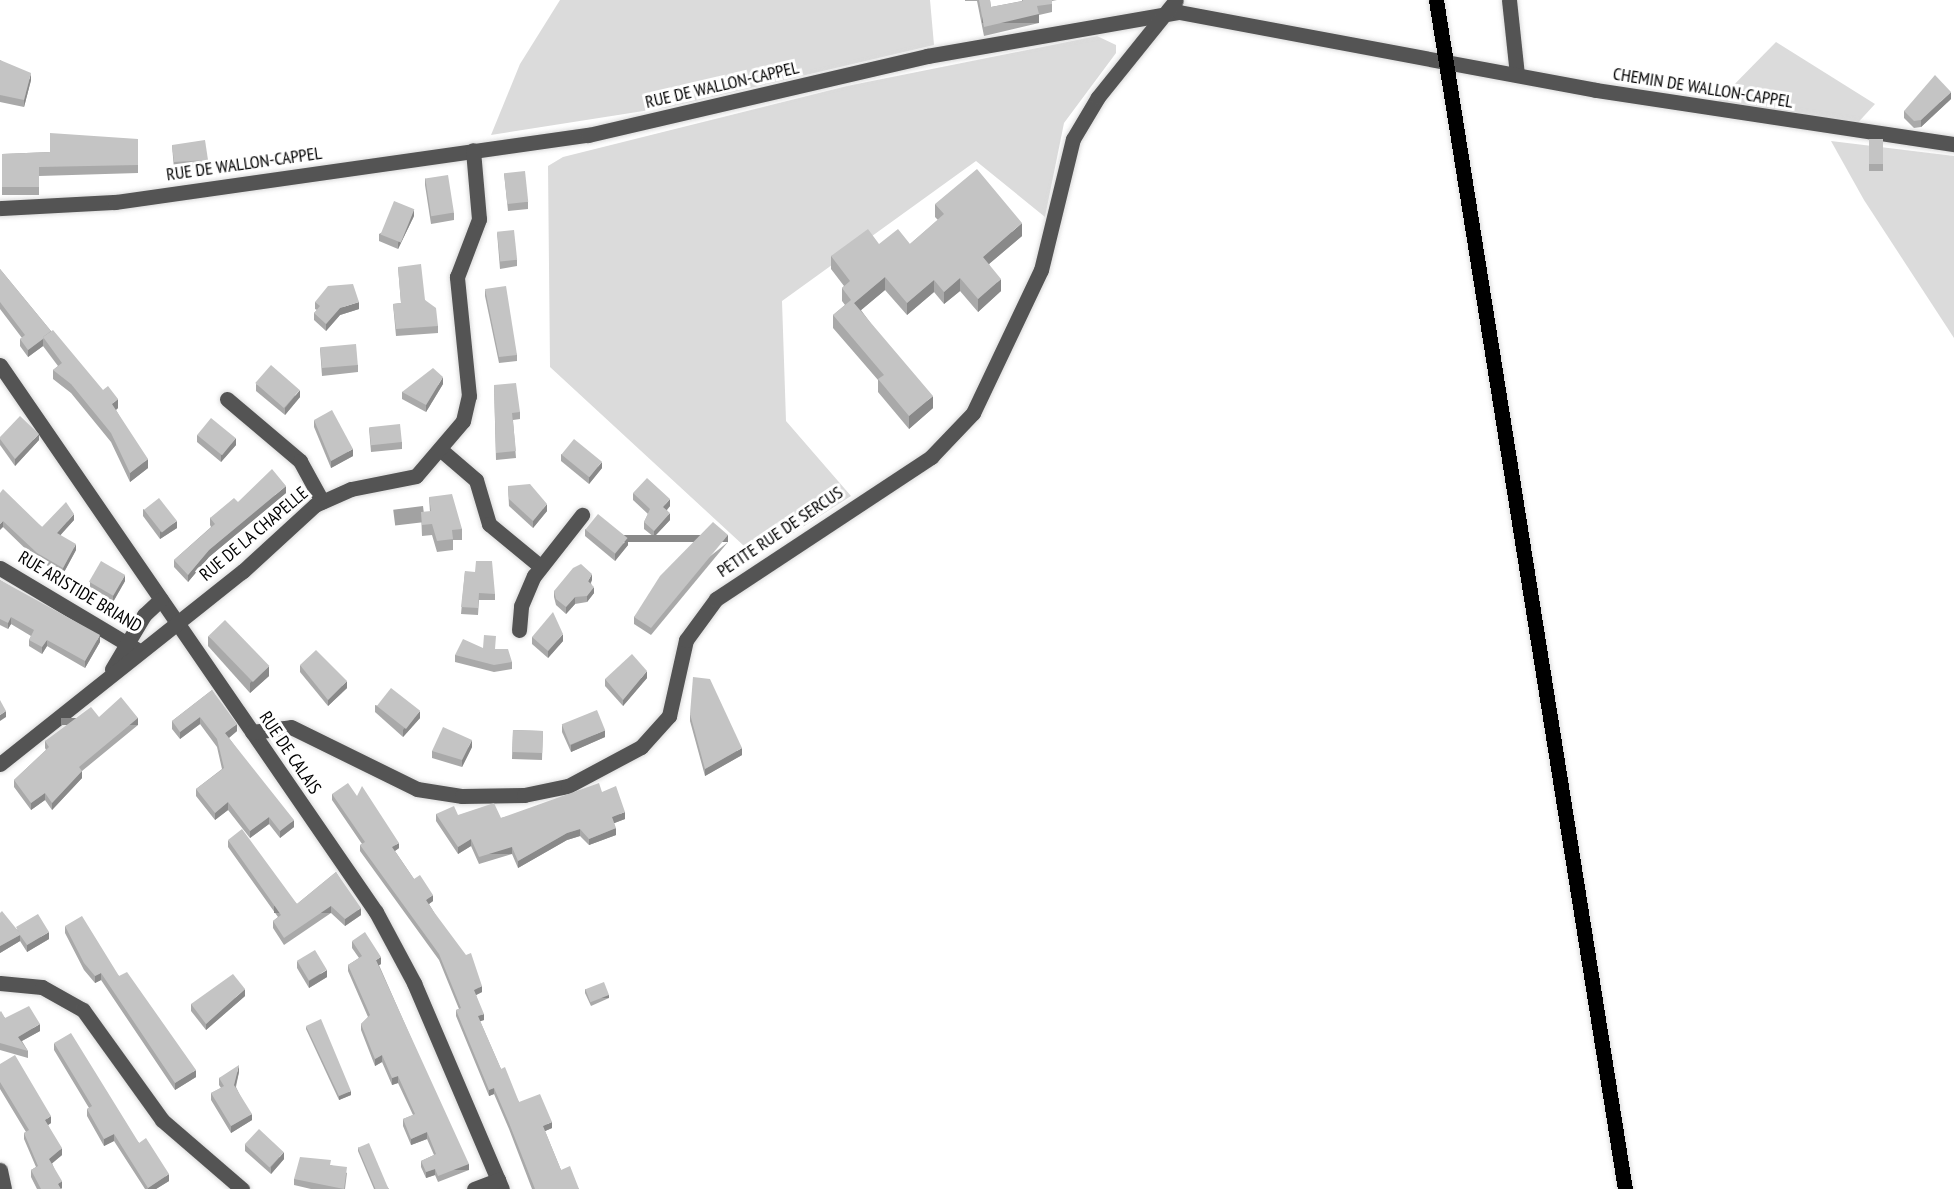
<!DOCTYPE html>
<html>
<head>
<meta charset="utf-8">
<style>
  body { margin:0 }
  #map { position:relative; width:1954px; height:1189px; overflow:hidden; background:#fff; font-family:"PT Sans Narrow",sans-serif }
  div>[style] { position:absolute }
  .green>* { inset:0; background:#dbdbdb }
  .water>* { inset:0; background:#a2a2a2; transform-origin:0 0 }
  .roads { filter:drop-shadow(0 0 2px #dbdbdb) drop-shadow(0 0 2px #dbdbdb) }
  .minor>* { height:15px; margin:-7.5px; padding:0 7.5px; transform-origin:7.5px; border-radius:7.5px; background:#545454 }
  .major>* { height:15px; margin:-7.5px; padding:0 7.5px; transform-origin:7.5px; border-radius:7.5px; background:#000 }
  .wall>* { inset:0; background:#a9a9a9; transform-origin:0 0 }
  .shaded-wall>* { inset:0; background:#898989; transform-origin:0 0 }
  .building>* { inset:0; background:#c4c4c4; transform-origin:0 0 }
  span { translate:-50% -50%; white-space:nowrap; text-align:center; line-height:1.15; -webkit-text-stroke:6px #fff; paint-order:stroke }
  .street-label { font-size:18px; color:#000 }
</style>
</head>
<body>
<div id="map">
  <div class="green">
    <i style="clip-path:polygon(560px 0,930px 0,934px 45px,669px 107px,491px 135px,520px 64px)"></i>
    <i style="clip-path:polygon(1097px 36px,1116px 45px,1116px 53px,1064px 123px,1045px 217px,976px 161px,782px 301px,786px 421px,851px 496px,756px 557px,550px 367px,548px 166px,563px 157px,847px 86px)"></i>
    <i style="clip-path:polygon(1776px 42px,1875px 104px,1853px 128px,1717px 102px)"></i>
    <i style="clip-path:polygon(1831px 141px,1954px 156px,1954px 338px,1864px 200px)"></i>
  </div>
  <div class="water">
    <i style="left:423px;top:506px;width:16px;height:30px;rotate:83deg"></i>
  </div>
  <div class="roads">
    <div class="minor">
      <i style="left:1509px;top:0;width:75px;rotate:83.9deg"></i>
      <i style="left:0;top:208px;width:115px;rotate:-3deg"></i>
      <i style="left:115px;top:202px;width:478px;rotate:-8.1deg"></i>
      <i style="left:588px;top:135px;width:348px;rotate:-13.1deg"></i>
      <i style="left:927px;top:56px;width:256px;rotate:-9.9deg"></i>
      <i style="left:1179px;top:12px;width:424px;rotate:10.6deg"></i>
      <i style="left:1596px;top:90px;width:362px;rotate:8.6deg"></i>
      <i style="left:0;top:365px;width:664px;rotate:55.5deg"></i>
      <i style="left:376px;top:912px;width:81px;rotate:61.8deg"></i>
      <i style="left:414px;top:983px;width:224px;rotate:66.9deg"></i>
      <i style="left:227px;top:399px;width:96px;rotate:40.3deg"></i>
      <i style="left:300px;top:461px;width:46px;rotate:61.2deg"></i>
      <i style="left:441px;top:450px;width:46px;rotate:40.6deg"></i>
      <i style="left:476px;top:480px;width:46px;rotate:73.5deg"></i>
      <i style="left:489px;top:524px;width:66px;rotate:39.5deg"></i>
      <i style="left:0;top:568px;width:162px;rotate:30.8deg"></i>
      <i style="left:519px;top:630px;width:24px;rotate:-85deg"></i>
      <i style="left:521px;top:606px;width:33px;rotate:-67deg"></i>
      <i style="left:534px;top:576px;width:78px;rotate:-51.8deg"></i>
      <i style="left:112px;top:669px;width:63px;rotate:-59.3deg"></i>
      <i style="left:144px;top:615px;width:23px;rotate:-43deg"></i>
      <i style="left:252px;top:732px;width:39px;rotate:-7deg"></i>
      <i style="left:291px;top:727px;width:140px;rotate:26.2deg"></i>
      <i style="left:417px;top:789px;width:46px;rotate:8.8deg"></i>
      <i style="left:462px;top:796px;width:62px;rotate:-0.9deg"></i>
      <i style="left:524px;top:795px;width:45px;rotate:-11.6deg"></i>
      <i style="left:568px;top:786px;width:83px;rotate:-28.1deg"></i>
      <i style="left:641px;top:747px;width:42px;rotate:-47.9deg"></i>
      <i style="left:669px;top:716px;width:78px;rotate:-77.4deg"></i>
      <i style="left:686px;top:640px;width:51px;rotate:-53.8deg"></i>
      <i style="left:716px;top:599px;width:258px;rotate:-33.4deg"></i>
      <i style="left:931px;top:457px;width:61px;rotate:-46.3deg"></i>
      <i style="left:973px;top:413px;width:158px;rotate:-64.6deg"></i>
      <i style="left:1041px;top:270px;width:135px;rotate:-76.3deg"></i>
      <i style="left:1073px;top:139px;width:49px;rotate:-59.2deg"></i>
      <i style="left:1098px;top:97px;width:124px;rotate:-51.2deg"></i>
      <i style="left:0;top:764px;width:310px;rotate:-38.5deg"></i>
      <i style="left:243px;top:571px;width:98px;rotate:-42.5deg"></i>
      <i style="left:315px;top:505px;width:39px;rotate:-24deg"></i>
      <i style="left:351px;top:489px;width:66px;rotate:-11.3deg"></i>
      <i style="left:416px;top:476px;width:72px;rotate:-49.5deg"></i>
      <i style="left:463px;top:421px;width:26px;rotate:-77deg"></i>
      <i style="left:469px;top:396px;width:120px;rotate:-95.8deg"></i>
      <i style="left:457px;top:277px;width:62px;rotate:-69.2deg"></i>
      <i style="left:479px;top:219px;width:69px;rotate:-95deg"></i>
      <i style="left:0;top:983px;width:42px;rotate:5.4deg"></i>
      <i style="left:42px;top:987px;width:47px;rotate:29.3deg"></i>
      <i style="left:83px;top:1010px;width:135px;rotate:54.3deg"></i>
      <i style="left:162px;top:1120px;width:106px;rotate:40.8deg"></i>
      <i style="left:0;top:1170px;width:19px;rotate:78deg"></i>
      <i style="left:474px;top:1189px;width:26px;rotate:-21deg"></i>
    </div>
    <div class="major">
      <i style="left:1436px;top:0;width:1204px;rotate:80.97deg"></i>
    </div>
  </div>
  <div class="wall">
    <i style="clip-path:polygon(965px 0,990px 0,991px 7px,1022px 1px,1022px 0,1057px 0,1052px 1px,1052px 12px,1039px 15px,1039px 23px,984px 36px,977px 1px,965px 1px)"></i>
    <i style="clip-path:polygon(0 60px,31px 80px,24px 107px,0 102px)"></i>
    <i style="clip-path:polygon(1951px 99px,1921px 127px,1914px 128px,1904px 118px,1904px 111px)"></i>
    <i style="clip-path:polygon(138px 139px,138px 173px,39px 176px,39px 195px,2px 195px,2px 154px,50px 152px)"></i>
    <i style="left:1869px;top:139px;width:14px;height:32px"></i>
    <i style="clip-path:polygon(172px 145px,208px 160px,208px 167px,174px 169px)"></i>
    <i style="clip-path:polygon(504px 173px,528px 202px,528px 209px,508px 211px)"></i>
    <i style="clip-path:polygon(425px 178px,454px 213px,454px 220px,431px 224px,425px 185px)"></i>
    <i style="clip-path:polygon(935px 204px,1022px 236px,989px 264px,1001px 291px,978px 312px,960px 291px,944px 304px,934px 292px,907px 315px,885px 290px,861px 310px,933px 408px,909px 429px,878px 392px,878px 380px,833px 328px,833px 315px,845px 305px,842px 301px,842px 288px,844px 286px,831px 269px,831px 256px,879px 244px,910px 244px,938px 220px,935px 217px)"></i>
    <i style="clip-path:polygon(414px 216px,398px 249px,379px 241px,379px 234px)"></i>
    <i style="clip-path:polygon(497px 232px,517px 260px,517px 266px,500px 269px)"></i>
    <i style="clip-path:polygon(398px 267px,425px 300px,438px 326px,438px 333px,396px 336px,393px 304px,401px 303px)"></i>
    <i style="clip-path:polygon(0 269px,51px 331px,118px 408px,116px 410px,148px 468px,130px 482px,111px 442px,71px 393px,53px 379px,53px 370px,58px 366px,43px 346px,28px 357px,20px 346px,20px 339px,22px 338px,0 309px)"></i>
    <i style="clip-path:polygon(485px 289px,517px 355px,517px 361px,499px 363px,485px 296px)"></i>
    <i style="clip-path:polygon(315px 302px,359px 309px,340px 315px,326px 331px,314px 320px,314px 313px,317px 310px,315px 309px)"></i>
    <i style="clip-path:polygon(320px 348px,358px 365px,358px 372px,322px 376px)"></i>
    <i style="clip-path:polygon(256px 384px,300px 397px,285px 415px,256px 391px)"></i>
    <i style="clip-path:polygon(443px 384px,426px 412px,402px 399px,402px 392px)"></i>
    <i style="clip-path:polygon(494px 385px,520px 412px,520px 419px,513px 420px,516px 458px,496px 460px)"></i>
    <i style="clip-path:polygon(314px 420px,353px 456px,331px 468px,314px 427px)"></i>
    <i style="clip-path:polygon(369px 428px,402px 442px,402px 449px,371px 452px)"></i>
    <i style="clip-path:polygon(197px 435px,236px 445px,221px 462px,197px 442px)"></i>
    <i style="clip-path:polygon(0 437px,39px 440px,15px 466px,0 445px)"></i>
    <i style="clip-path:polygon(561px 454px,602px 468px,589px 484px,561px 461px)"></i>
    <i style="clip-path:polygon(508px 486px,547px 511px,533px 528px,509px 506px)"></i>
    <i style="clip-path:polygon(0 493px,42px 527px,74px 520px,60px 535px,76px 550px,63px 574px,37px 560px,3px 527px)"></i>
    <i style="clip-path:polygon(286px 493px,209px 557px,188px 582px,174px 567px,174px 560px,211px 527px,210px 525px,210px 518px,238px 502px)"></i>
    <i style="clip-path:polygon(633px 493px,670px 506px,667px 510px,670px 520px,654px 537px,644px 529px,644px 522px,648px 514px,633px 500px)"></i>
    <i style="clip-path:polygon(429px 497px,462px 529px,462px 540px,453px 540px,453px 550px,437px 552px,432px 535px,422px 536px,421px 512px,430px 512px)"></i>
    <i style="clip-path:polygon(143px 509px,177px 528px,160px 539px,143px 516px)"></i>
    <i style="clip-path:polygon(585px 529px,628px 545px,615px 561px,585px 536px)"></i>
    <i style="clip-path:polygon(728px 542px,651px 635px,634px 624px,634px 617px)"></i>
    <i style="clip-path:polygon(465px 571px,495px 594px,495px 600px,479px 600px,478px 615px,461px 614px)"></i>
    <i style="clip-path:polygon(0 580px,100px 642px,85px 668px,47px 646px,42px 654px,29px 646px,29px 640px,31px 636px,11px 624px,8px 629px,0 625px)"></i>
    <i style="clip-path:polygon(592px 580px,591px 583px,594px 593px,587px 602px,575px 604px,566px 614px,556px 605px,554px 597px,554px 591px)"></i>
    <i style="clip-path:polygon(125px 581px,113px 602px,90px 588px,90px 582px)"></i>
    <i style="clip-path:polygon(208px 636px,269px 676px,250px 693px,208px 646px)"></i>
    <i style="clip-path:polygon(532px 637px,563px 641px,548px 658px,532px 644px)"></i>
    <i style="clip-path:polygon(495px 649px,512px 662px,512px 669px,494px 672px,455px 662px,455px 655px)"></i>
    <i style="clip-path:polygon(300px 665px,347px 688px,328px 706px,300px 672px)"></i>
    <i style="clip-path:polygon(647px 678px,623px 706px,605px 686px,605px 679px)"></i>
    <i style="clip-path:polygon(212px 690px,237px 731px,229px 738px,294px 827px,280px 838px,269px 824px,250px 838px,228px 810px,215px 820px,196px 796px,196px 789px,222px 769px,217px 747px,200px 724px,180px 739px,172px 729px,172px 721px)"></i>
    <i style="clip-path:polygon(375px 705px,420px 718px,403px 737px,375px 712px)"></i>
    <i style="clip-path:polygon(690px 714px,742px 755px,705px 776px,690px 721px)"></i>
    <i style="clip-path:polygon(99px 717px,138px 725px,82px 771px,82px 778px,52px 810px,45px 800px,31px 810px,14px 787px,14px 780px,46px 750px,45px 748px,45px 741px)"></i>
    <i style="clip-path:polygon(562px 725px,605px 737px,571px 752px,562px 732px)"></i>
    <i style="left:513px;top:730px;width:30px;height:29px;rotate:2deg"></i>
    <i style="clip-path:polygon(472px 747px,462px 767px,432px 758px,432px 751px)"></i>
    <i style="clip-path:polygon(602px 792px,625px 819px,614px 823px,616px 835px,589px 845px,580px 836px,567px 840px,518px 868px,512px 854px,479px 864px,471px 846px,458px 854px,436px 821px,436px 814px,501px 818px)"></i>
    <i style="clip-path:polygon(332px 794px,357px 796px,399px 848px,395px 851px,414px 879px,433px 901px,429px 904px,482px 992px,476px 995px,484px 1020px,480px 1021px,501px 1069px,519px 1102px,552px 1128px,545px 1131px,561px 1170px,579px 1189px,532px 1189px,509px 1129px,494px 1094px,489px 1096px,456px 1016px,456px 1010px,459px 1009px,439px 960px,360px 851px,360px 845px,362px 844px,332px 800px)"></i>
    <i style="clip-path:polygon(228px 840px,297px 904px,336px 872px,361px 915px,345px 926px,331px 913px,284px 945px,273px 928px,273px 921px,278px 917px,228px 847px)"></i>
    <i style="clip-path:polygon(0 913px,16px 929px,49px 939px,27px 952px,20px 941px,0 953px)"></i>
    <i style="clip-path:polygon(65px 926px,119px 976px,196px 1077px,175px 1090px,101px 980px,95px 983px,84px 970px,65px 933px)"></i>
    <i style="clip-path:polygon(352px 941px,381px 964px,379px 965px,469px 1170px,438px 1182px,435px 1175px,426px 1178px,421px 1167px,421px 1161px,434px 1155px,427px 1139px,411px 1145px,403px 1126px,403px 1119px,413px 1115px,398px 1083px,392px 1085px,382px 1062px,375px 1066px,361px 1030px,361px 1024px,368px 1017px,348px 971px,348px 965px,359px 958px,352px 948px)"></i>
    <i style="clip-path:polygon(297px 961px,327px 977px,309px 988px,297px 968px)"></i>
    <i style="clip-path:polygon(585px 989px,609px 998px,591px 1006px,585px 993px)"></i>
    <i style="clip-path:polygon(245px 996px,206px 1030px,191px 1011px,191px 1004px)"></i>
    <i style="clip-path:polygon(0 1012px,5px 1018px,40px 1031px,22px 1041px,28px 1051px,28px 1058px,0 1050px)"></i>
    <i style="clip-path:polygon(306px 1026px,351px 1095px,339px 1100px,306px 1029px)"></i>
    <i style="clip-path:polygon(54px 1043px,139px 1143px,169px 1181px,156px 1189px,145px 1189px,114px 1141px,104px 1146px,87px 1116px,87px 1109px,89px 1108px,54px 1050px)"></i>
    <i style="clip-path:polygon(0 1064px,51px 1123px,48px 1125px,62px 1155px,52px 1163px,62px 1188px,61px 1189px,37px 1189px,31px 1177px,31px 1170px,36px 1167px,24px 1139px,24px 1133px,26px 1132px,0 1089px)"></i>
    <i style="clip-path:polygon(239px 1072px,236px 1087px,252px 1120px,231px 1133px,211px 1100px,211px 1093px,221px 1088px,219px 1085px,219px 1078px)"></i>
    <i style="clip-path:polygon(245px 1144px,284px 1159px,271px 1174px,245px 1151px)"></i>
    <i style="clip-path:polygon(358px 1147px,389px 1189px,374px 1189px,358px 1151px)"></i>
    <i style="clip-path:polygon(331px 1165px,347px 1173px,345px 1189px,311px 1189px,294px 1185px,294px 1179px)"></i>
  </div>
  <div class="shaded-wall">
    <i style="left:1039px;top:14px;width:9px;height:57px;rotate:90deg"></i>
    <i style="clip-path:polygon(31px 73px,31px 80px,24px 107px,24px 100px)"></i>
    <i style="clip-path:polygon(1951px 92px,1951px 99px,1921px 127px,1921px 120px)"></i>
    <i style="clip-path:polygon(414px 209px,414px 216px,398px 249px,398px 243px)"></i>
    <i style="clip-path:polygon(1022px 223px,1022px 236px,983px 269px,983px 257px)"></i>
    <i style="clip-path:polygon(885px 277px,885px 290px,854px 316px,854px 303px)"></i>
    <i style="clip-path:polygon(960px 278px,960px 291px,944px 304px,944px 292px)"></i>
    <i style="clip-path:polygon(1001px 279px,1001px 291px,978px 312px,978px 299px)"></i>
    <i style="clip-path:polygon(934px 280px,934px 292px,907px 315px,907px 303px)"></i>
    <i style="clip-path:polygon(359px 302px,359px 309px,340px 315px,326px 331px,326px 324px,340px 308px)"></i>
    <i style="clip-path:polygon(43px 339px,43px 346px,28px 357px,28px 350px)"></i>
    <i style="clip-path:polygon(443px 377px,443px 384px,426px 412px,426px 405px)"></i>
    <i style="clip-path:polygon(300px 390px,300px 397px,285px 415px,285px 408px)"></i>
    <i style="clip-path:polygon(933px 396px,933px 408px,909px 429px,909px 416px)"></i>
    <i style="clip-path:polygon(118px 399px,118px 408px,112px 413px,112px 404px)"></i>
    <i style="clip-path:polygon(39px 434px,39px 440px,15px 466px,15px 459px)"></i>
    <i style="clip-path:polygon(236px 438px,236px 445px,221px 462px,221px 455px)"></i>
    <i style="clip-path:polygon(353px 449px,353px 456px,331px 468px,331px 461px)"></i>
    <i style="clip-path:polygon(148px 459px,148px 468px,130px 482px,130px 473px)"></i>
    <i style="clip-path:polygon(602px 462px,602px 468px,589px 484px,589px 477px)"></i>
    <i style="clip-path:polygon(286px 486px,286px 493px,209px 557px,188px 582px,188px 575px,209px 550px)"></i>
    <i style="clip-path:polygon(670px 499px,670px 506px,663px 514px,663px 507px)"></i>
    <i style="clip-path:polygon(547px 504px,547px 511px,533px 528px,533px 521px)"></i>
    <i style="clip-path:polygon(670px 513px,670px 520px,654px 537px,654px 531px)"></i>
    <i style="clip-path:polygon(74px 514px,74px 520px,57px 539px,57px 533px)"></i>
    <i style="clip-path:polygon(3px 521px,3px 527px,0 530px,0 524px)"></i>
    <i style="clip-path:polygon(177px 521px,177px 528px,160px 539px,160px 532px)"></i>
    <i style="left:728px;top:535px;width:7px;height:121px;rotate:90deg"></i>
    <i style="clip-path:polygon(628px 538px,628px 545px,615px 561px,615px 554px)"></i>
    <i style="clip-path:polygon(76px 544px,76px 550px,63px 574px,63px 568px)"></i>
    <i style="clip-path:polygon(592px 574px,592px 580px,588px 587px,588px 581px)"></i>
    <i style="clip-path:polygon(125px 575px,125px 581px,113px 602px,113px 595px)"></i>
    <i style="clip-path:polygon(594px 587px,594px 593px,587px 602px,587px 596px)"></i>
    <i style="clip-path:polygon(575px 597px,575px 604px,566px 614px,566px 607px)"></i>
    <i style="clip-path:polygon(11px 617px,11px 624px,8px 629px,8px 623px)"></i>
    <i style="clip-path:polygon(563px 634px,563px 641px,548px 658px,548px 651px)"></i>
    <i style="clip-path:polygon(100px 635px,100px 642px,85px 668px,85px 661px)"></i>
    <i style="clip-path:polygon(47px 640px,47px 646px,42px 654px,42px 647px)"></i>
    <i style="clip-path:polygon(269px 666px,269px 676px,250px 693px,250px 683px)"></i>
    <i style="clip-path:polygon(647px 671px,647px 678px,623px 706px,623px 700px)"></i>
    <i style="clip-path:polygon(347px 681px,347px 688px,328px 706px,328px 700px)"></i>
    <i style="clip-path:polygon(6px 711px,6px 717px,0 721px,0 715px)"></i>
    <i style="clip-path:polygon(420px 711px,420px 718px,403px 737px,403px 730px)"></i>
    <i style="clip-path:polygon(200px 717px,200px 724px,180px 739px,180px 732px)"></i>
    <i style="left:138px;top:718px;width:7px;height:77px;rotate:90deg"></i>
    <i style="clip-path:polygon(237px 724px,237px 731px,225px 741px,225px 733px)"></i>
    <i style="clip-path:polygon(605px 730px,605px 737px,571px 752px,571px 745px)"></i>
    <i style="clip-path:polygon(472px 740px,472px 747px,462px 767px,462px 760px)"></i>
    <i style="clip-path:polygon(742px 748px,742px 755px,705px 776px,705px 769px)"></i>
    <i style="clip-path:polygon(82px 771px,82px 778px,52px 810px,52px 803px)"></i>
    <i style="clip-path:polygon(45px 793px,45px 800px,31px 810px,31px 803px)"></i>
    <i style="clip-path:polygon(228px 802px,228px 810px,215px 820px,215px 813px)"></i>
    <i style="clip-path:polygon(625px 812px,625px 819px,612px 824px,612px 817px)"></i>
    <i style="clip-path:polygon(269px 817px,269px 824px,250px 838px,250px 831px)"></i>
    <i style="clip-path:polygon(294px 820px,294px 827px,280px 838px,280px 831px)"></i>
    <i style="clip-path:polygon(616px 828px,616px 835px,589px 845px,589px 839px)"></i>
    <i style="clip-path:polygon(580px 829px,580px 836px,567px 840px,518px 868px,518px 861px,567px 833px)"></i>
    <i style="clip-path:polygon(471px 839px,471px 846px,458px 854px,458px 847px)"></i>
    <i style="clip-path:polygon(399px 843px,399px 848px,392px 853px,392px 847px)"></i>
    <i style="left:512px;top:847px;width:7px;height:34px;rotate:90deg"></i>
    <i style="clip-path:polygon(433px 895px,433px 901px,426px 906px,426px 900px)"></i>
    <i style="left:331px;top:906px;width:7px;height:57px;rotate:90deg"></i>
    <i style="clip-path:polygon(361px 908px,361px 915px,345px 926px,345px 919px)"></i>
    <i style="clip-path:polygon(49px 932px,49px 939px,27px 952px,27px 945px)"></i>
    <i style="clip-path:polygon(20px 935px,20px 941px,0 953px,0 946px)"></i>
    <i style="clip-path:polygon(381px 957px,381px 964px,376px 967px,376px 960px)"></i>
    <i style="clip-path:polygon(327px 970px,327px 977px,309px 988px,309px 981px)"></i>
    <i style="clip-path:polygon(101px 973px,101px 980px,95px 983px,95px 976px)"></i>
    <i style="clip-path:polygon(482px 986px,482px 992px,474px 996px,474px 990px)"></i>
    <i style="clip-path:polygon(245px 989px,245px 996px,206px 1030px,206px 1024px)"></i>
    <i style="left:609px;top:995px;width:3px;height:20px;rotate:90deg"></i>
    <i style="clip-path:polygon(484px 1014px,484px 1020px,478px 1022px,478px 1016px)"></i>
    <i style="clip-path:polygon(40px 1024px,40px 1031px,18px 1043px,18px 1037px)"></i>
    <i style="clip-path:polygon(382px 1055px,382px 1062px,375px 1066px,375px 1059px)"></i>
    <i style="clip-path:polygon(239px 1065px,239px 1072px,234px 1092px,234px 1085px)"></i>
    <i style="clip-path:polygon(196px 1070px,196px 1077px,175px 1090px,175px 1083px)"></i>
    <i style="clip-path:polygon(398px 1076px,398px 1083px,392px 1085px,392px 1078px)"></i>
    <i style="clip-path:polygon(494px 1088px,494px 1094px,489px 1096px,489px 1090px)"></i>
    <i style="clip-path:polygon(351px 1091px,351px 1095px,339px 1100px,339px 1096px)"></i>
    <i style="clip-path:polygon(252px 1114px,252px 1120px,231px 1133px,231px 1126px)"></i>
    <i style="clip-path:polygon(51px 1116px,51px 1123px,45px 1127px,45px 1120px)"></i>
    <i style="clip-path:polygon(552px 1122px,552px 1128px,543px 1132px,543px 1126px)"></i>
    <i style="clip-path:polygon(427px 1132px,427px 1139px,411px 1145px,411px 1139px)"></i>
    <i style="clip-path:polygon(114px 1134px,114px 1141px,104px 1146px,104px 1139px)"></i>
    <i style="clip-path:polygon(62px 1148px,62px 1155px,49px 1166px,49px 1159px)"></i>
    <i style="clip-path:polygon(284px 1152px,284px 1159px,271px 1174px,271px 1167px)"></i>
    <i style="left:469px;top:1164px;width:6px;height:33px;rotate:90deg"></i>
    <i style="clip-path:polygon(435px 1169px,435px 1175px,426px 1178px,426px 1172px)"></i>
    <i style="clip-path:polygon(169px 1174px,169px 1181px,156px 1189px,148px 1189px,148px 1188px)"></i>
    <i style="clip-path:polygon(62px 1181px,62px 1188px,60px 1189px,58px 1184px)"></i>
  </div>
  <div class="building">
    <i style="clip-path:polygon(979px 0,990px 0,991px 7px,1023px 1px,1023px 0,1052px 0,1052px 4px,1037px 6px,1039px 14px,984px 27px)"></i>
    <i style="clip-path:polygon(0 60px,31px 73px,24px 100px,0 95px)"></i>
    <i style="clip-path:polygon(1935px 75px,1951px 92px,1921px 120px,1914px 121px,1904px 111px)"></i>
    <i style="clip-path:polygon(50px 133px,138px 139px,138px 165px,39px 167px,39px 187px,2px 187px,2px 154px,50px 152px)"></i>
    <i style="left:1869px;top:139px;width:14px;height:25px"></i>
    <i style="clip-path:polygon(205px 140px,208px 160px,174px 162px,172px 145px)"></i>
    <i style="clip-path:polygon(977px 169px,1022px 223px,983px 257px,1001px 279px,978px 299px,960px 278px,944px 292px,934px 280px,907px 303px,885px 277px,854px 303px,933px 396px,909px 416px,878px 379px,884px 375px,833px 315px,851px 300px,842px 288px,850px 281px,831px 256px,868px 229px,879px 244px,898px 229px,910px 244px,944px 214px,935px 204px)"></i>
    <i style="left:525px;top:171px;width:31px;height:21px;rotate:84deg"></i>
    <i style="left:448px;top:175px;width:38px;height:23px;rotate:81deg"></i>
    <i style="left:394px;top:201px;width:22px;height:36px;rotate:22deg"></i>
    <i style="left:514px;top:230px;width:30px;height:17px;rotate:84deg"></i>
    <i style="clip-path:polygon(421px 264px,425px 300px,436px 308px,438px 326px,396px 329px,393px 304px,401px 303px,398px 267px)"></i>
    <i style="clip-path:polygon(0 269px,51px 331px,43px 337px,44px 338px,28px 350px,20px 339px,25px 335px,0 302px)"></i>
    <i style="clip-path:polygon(353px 284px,359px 302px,340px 308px,326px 324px,314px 313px,320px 306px,315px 302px,328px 286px)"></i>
    <i style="clip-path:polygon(506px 286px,517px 355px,499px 357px,485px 289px)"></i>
    <i style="clip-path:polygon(53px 330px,103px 390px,108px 386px,118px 399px,112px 404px,148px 459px,130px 473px,111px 433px,71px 384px,53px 370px,62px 363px,43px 337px)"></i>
    <i style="left:356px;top:344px;width:21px;height:36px;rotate:85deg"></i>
    <i style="left:271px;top:365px;width:38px;height:24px;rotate:41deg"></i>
    <i style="clip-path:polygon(433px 368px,443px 377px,426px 405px,402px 392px)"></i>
    <i style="clip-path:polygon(516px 383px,520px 412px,512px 413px,516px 451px,496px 453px,494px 385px)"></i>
    <i style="clip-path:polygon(332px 410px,353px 449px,331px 461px,314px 420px)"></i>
    <i style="clip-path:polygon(20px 416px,39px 434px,15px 459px,0 439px,0 437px)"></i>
    <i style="left:211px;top:418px;width:32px;height:22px;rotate:39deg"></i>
    <i style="left:400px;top:424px;width:18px;height:31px;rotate:84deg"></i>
    <i style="left:574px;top:439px;width:36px;height:20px;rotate:39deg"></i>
    <i style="clip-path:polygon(272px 469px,286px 486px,209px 550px,188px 575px,174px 560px,215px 524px,210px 518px,234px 498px,238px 502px)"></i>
    <i style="clip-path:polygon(647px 478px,670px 499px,663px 507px,670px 513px,654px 531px,644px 522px,650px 509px,633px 493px)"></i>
    <i style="clip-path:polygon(530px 484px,547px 504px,533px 521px,509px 499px,508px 486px)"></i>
    <i style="clip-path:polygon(3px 489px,42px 527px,66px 502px,74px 514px,57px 533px,76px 544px,63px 568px,37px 553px,3px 521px,0 524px,0 493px)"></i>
    <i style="clip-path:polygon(452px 494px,462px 529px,452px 530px,453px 539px,437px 541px,432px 524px,422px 525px,421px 512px,431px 511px,429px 497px)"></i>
    <i style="left:159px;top:498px;width:29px;height:19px;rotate:52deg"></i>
    <i style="left:598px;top:514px;width:38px;height:20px;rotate:39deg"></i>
    <i style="clip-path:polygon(713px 522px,728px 535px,651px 628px,634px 617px,660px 576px)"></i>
    <i style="left:101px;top:561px;width:28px;height:24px;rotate:30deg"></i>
    <i style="clip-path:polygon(476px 561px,492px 561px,495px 594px,479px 593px,478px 608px,461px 607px,465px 571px,475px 572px)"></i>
    <i style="clip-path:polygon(581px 564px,592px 574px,588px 581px,594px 587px,587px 596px,575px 597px,566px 607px,556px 599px,554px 591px,573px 568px)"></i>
    <i style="clip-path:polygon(0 580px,100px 635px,85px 661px,47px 640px,42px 647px,29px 640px,34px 630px,11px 617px,8px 623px,0 619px)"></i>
    <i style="clip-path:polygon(553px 612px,563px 634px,548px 651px,532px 637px)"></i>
    <i style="left:225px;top:620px;width:64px;height:23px;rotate:46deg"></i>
    <i style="clip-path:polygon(484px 635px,496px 636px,495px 649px,508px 649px,512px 662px,494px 665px,455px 655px,463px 639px,483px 648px)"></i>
    <i style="clip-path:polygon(316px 650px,347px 681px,328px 700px,300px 665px)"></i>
    <i style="clip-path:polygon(632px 654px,647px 671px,623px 700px,605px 679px)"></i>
    <i style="clip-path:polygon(693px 677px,710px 679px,742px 748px,705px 769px,690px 714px)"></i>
    <i style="left:391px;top:688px;width:37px;height:23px;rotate:38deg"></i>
    <i style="clip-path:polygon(212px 690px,237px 724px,225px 733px,294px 820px,280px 831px,269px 817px,250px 831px,228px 802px,215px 813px,196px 789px,224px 768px,217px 739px,200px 717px,180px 732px,172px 721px)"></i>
    <i style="clip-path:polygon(121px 697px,138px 718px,79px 767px,82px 771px,52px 803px,45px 793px,31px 803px,14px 780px,49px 747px,45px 741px,91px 707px,99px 717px)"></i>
    <i style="clip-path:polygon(0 700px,6px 711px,0 715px)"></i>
    <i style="left:597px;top:710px;width:22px;height:38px;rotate:68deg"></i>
    <i style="clip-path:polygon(443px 727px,472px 740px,462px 760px,432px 751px)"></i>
    <i style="left:513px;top:730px;width:30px;height:22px;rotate:2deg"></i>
    <i style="clip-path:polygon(348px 783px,357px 796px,362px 786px,399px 843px,392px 847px,414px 879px,420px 875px,433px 895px,426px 900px,434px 912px,466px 955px,471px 953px,482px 986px,474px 990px,484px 1014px,478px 1016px,501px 1069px,505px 1067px,519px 1102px,540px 1094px,552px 1122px,543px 1126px,561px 1170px,570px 1166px,579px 1189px,535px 1189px,509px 1123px,494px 1088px,489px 1090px,456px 1010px,461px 1008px,439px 954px,360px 845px,365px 842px,332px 794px)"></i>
    <i style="clip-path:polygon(599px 783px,602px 792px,616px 786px,625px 812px,612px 817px,616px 828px,589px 839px,580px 829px,567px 833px,518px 861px,512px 847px,479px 857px,471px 839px,458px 847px,436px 814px,454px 806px,458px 815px,494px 803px,501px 818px)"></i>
    <i style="clip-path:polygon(242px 829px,297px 904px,336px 872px,361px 908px,345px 919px,331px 906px,284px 938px,273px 921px,281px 915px,228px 840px)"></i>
    <i style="clip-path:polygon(2px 911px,19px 932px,16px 927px,38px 914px,49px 932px,27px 945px,20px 935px,0 946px,0 913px)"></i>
    <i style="clip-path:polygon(82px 916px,119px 976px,127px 972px,196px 1070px,175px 1083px,101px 973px,95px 976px,84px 963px,65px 926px)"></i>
    <i style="clip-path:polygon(365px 932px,381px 957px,376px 960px,469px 1164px,438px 1176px,435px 1169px,426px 1172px,421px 1161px,436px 1154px,427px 1132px,411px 1139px,403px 1119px,415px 1114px,398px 1076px,392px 1078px,382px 1055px,375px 1059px,361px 1024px,370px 1015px,348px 965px,362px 956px,352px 941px)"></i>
    <i style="left:315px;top:950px;width:23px;height:21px;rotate:59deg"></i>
    <i style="clip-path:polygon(233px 974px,245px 989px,206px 1024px,191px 1004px)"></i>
    <i style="left:604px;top:982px;width:14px;height:20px;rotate:69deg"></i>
    <i style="clip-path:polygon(29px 1006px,40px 1024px,18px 1037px,28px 1051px,0 1043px,0 1012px,1px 1011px,5px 1018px)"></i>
    <i style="clip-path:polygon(321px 1019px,351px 1091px,339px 1096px,306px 1026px)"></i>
    <i style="clip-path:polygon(71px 1033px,139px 1143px,146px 1138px,169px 1174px,148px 1188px,114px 1134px,104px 1139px,87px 1109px,92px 1106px,54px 1043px)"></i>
    <i style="clip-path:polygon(15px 1055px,51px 1116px,45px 1120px,62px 1148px,49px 1159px,62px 1181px,58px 1184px,61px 1189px,41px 1189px,31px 1170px,38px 1166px,24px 1133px,29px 1130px,0 1082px,0 1064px)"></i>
    <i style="clip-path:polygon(239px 1065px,234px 1085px,252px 1114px,231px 1126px,211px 1093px,224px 1086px,219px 1078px)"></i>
    <i style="left:259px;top:1129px;width:34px;height:21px;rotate:43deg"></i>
    <i style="left:369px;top:1143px;width:50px;height:12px;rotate:67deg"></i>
    <i style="clip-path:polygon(300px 1157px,331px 1160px,330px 1165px,347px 1167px,344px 1189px,294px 1179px)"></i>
  </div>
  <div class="street-label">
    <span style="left:722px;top:85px;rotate:-13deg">RUE DE WALLON-CAPPEL</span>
    <span style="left:1703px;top:88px;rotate:9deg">CHEMIN DE WALLON-CAPPEL</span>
    <span style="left:244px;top:164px;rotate:-8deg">RUE DE WALLON-CAPPEL</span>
    <span style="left:780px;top:532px;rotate:-34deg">PETITE RUE DE SERCUS</span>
    <span style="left:254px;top:534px;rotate:-40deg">RUE DE LA CHAPELLE</span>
    <span style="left:80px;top:592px;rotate:31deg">RUE ARISTIDE BRIAND</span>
    <span style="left:290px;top:753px;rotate:56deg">RUE DE CALAIS</span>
  </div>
</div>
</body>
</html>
